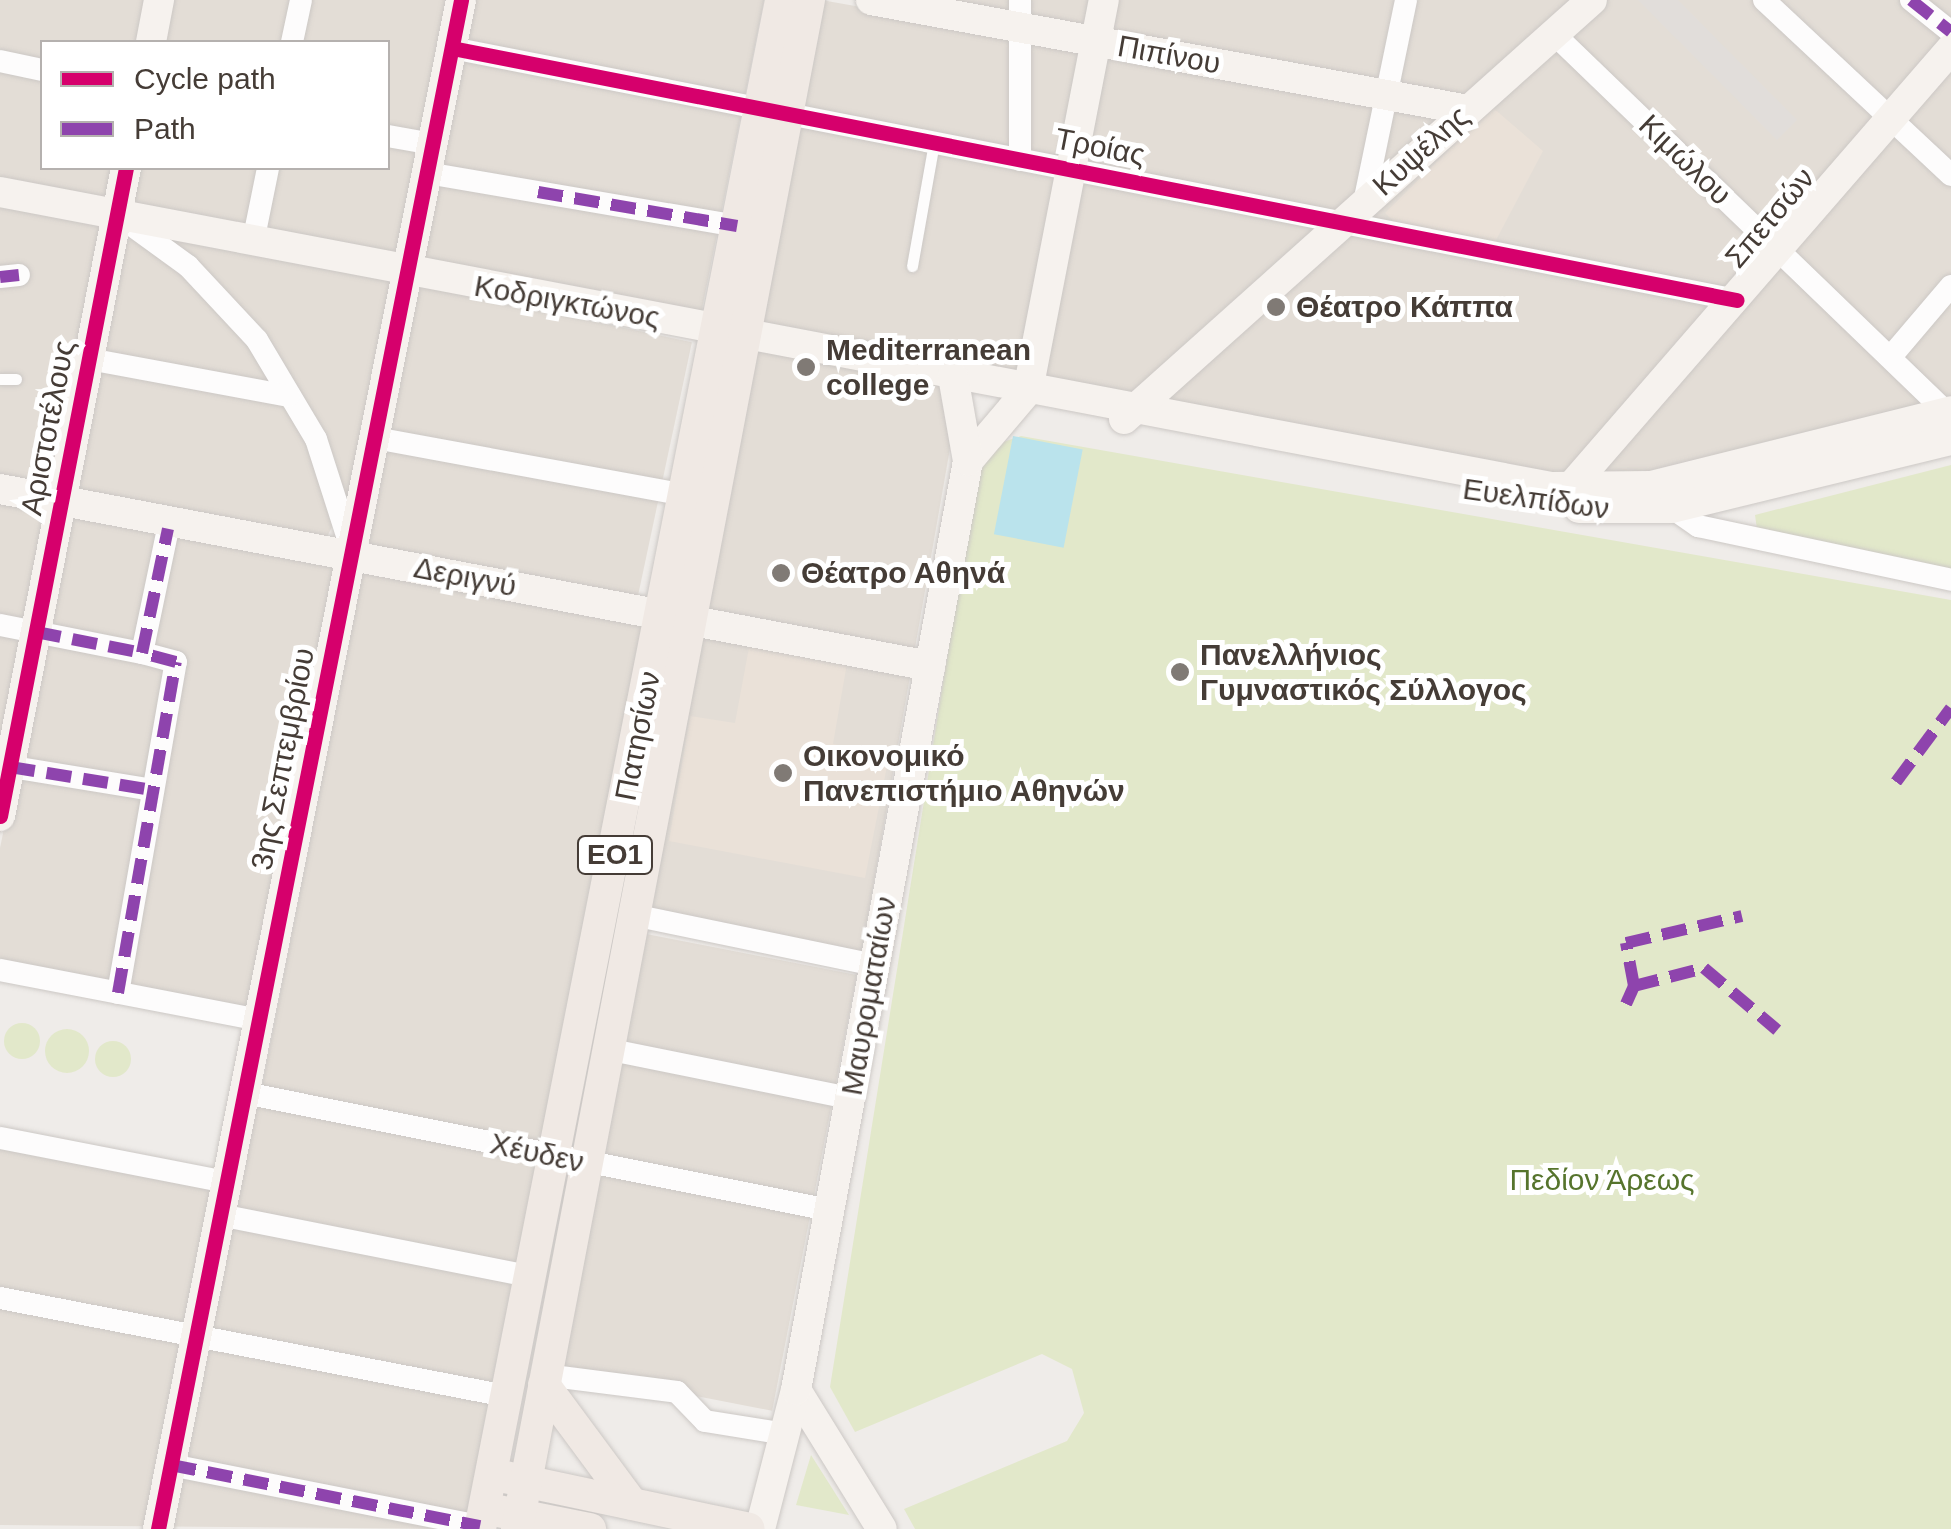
<!DOCTYPE html>
<html>
<head>
<meta charset="utf-8">
<style>
  body { margin:0 }
  #map { position:relative; width:1951px; height:1529px; overflow:hidden; background:#efece9; font-family:Helvetica,sans-serif }
  div>[style] { position:absolute }
  .residential>* { inset:0; background:#e3ddd6; transform-origin:0 0 }
  .education>* { inset:0; background:#eae1d8 }
  .green>* { inset:0; background:#e2e8ca }
  .round { border-radius:50% }
  .parking>* { inset:0; background:#e1ddda }
  .water>* { inset:0; background:#bae3ec; transform-origin:0 0 }
  .roads { filter:drop-shadow(0 0 2px #ccc8c5) drop-shadow(0 0 2px #ccc8c5) }
  .lane>* { height:11px; margin:-5.5px; padding:0 5.5px; transform-origin:5.5px; border-radius:5.5px; background:#fdfcfc }
  .street>* { height:22px; margin:-11px; padding:0 11px; transform-origin:11px; border-radius:11px; background:#fdfcfc }
  .secondary>* { height:30px; margin:-15px; padding:0 15px; transform-origin:15px; border-radius:15px; background:#f6f2ee }
  .primary>* { height:32px; margin:-16px; padding:0 16px; transform-origin:16px; border-radius:16px; background:#f0e9e4 }
  .quiet>* { height:12px; margin-top:-6px; transform-origin:0; background:repeating-linear-gradient(90deg,#8e44ad 0 25px,transparent 0 37px) }
  .cycleway>* { height:15px; margin:-7.5px; padding:0 7.5px; transform-origin:7.5px; border-radius:7.5px; background:#d6006c }
  .dots>* { width:28px; height:28px; translate:-50% -50%; box-sizing:border-box; border:5px solid #fff; border-radius:50% }
  span { translate:-50% -50%; white-space:nowrap; text-align:center; line-height:1.15; -webkit-text-stroke:10px #fff; paint-order:stroke }
  .shield-label span { padding:2px 8px; background:#fff; border:2px solid; border-radius:8px; -webkit-text-stroke-width:0 }
  .shield-label { font-size:28px; color:#453c36; font-weight:700 }
  .street-label { font-size:30px; color:#453c36 }
  .poi-label { font-size:30px; color:#453c36; font-weight:700 }
  .left { translate:0 -50%; text-align:left }
  .park-label { font-size:30px; color:#56742c }
  .legend { position:absolute; left:40px; top:40px; width:350px; height:130px; box-sizing:border-box; background:#fff; border:2px solid #b5b1af; margin:0; padding:12px 18px; list-style:none; font-size:30px; color:#453c36 }
  .legend li { display:flex; align-items:center; gap:20px; height:50px }
  .legend b { width:50px; border:2px solid #b5b1af }
</style>
</head>
<body>
<div id="map">
  <div class="residential">
    <i style="clip-path:polygon(0 0,150px 0,142px 42px,42px 42px,42px 168px,118px 168px,111px 203px,0 181px)"></i>
    <i style="clip-path:polygon(164px 0,764px 0,700px 319px,127px 206px,134px 168px,388px 168px,388px 42px,156px 42px)"></i>
    <i style="clip-path:polygon(821px 0,1390px 100px,1410px 0,1951px 0,1951px 396px,1627px 487px,761px 324px)"></i>
    <i style="clip-path:polygon(903px 0,1401px 0,1384px 90px)"></i>
    <i style="clip-path:polygon(0 199px,106px 220px,53px 493px,0 483px)"></i>
    <i style="clip-path:polygon(163px 228px,394px 275px,351px 489px,323px 545px,70px 495px,119px 244px)"></i>
    <i style="left:418px;top:284px;width:280px;height:269px;rotate:12deg"></i>
    <i style="clip-path:polygon(755px 347px,951px 388px,958px 403px,860px 961px,640px 919px)"></i>
    <i style="clip-path:polygon(0 495px,49px 505px,0 772px)"></i>
    <i style="clip-path:polygon(70px 507px,338px 557px,253px 1013px,0 959px,0 848px)"></i>
    <i style="left:364px;top:562px;width:287px;height:538px;rotate:11deg"></i>
    <i style="left:636px;top:932px;width:225px;height:444px;rotate:11deg"></i>
    <i style="clip-path:polygon(256px 1104px,542px 1163px,465px 1529px,0 1525px,0 1144px,238px 1191px)"></i>
  </div>
  <div class="education">
    <i style="clip-path:polygon(1492px 107px,1543px 151px,1495px 242px,1396px 223px,1385px 213px)"></i>
    <i style="clip-path:polygon(750px 642px,847px 663px,833px 744px,889px 756px,865px 878px,669px 841px,690px 716px,735px 723px)"></i>
  </div>
  <div class="green">
    <i style="clip-path:polygon(1021px 436px,1951px 600px,1951px 1529px,915px 1529px,904px 1509px,1067px 1441px,1084px 1413px,1072px 1369px,1042px 1354px,855px 1432px,830px 1387px,978px 465px,997px 444px)"></i>
    <i style="clip-path:polygon(1951px 465px,1951px 571px,1757px 529px,1755px 515px)"></i>
    <i class="round" style="left:4px;top:1023px;width:36px;height:36px"></i>
    <i class="round" style="left:45px;top:1029px;width:44px;height:44px"></i>
    <i class="round" style="left:95px;top:1041px;width:36px;height:36px"></i>
    <i style="clip-path:polygon(811px 1455px,849px 1515px,796px 1505px)"></i>
  </div>
  <div class="parking">
    <i style="clip-path:polygon(1638px 0,1678px 0,1797px 120px,1777px 140px)"></i>
  </div>
  <div class="water">
    <i style="left:1013px;top:436px;width:71px;height:100px;rotate:11deg"></i>
  </div>
  <div class="roads">
    <div class="lane">
      <i style="left:912px;top:266px;width:125px;rotate:-79.9deg"></i>
      <i style="left:0;top:379px;width:16px"></i>
    </div>
    <div class="street">
      <i style="left:1020px;top:0;width:160px;rotate:90deg"></i>
      <i style="left:1764px;top:0;width:256px;rotate:43.1deg"></i>
      <i style="left:1911px;top:0;width:51px;rotate:38.7deg"></i>
      <i style="left:1553px;top:33px;width:546px;rotate:43.96deg"></i>
      <i style="left:292px;top:42px;width:43px;rotate:-77.9deg"></i>
      <i style="left:452px;top:48px;width:1309px;rotate:11.1deg"></i>
      <i style="left:0;top:61px;width:43px;rotate:12.1deg"></i>
      <i style="left:388px;top:136px;width:46px;rotate:10.1deg"></i>
      <i style="left:427px;top:173px;width:314px;rotate:9.7deg"></i>
      <i style="left:1364px;top:203px;width:207px;rotate:-78.3deg"></i>
      <i style="left:126px;top:221px;width:77px;rotate:36deg"></i>
      <i style="left:188px;top:266px;width:101px;rotate:47deg"></i>
      <i style="left:257px;top:340px;width:115px;rotate:59.2deg"></i>
      <i style="left:316px;top:439px;width:108px;rotate:72.2deg"></i>
      <i style="left:253px;top:242px;width:76px;rotate:-78.5deg"></i>
      <i style="left:0;top:277px;width:19px;rotate:-6deg"></i>
      <i style="left:1894px;top:353px;width:88px;rotate:-49.6deg"></i>
      <i style="left:89px;top:359px;width:203px;rotate:10.5deg"></i>
      <i style="left:375px;top:438px;width:315px;rotate:10.4deg"></i>
      <i style="left:1672px;top:508px;width:32px;rotate:35deg"></i>
      <i style="left:1698px;top:526px;width:259px;rotate:12deg"></i>
      <i style="left:0;top:625px;width:145px;rotate:11.2deg"></i>
      <i style="left:0;top:765px;width:154px;rotate:9.3deg"></i>
      <i style="left:633px;top:915px;width:247px;rotate:11.7deg"></i>
      <i style="left:0;top:970px;width:264px;rotate:10.9deg"></i>
      <i style="left:118px;top:993px;width:336px;rotate:-80.1deg"></i>
      <i style="left:176px;top:662px;width:35px;rotate:-165deg"></i>
      <i style="left:142px;top:653px;width:127px;rotate:-78.2deg"></i>
      <i style="left:606px;top:1049px;width:249px;rotate:11.4deg"></i>
      <i style="left:245px;top:1093px;width:596px;rotate:11.33deg"></i>
      <i style="left:0;top:1138px;width:230px;rotate:11deg"></i>
      <i style="left:220px;top:1215px;width:315px;rotate:11.2deg"></i>
      <i style="left:0;top:1298px;width:515px;rotate:10.96deg"></i>
      <i style="left:545px;top:1375px;width:133px;rotate:7.3deg"></i>
      <i style="left:677px;top:1392px;width:40px;rotate:46deg"></i>
      <i style="left:705px;top:1421px;width:81px;rotate:9.2deg"></i>
      <i style="left:171px;top:1465px;width:315px;rotate:11.2deg"></i>
    </div>
    <div class="secondary">
      <i style="left:871px;top:0;width:607px;rotate:10.44deg"></i>
      <i style="left:151px;top:42px;width:43px;rotate:-79.2deg"></i>
      <i style="left:0;top:192px;width:1579px;rotate:10.77deg"></i>
      <i style="left:1551px;top:487px;width:100px;rotate:-0.6deg"></i>
      <i style="left:1651px;top:486px;width:309px;rotate:-14deg"></i>
      <i style="left:1124px;top:419px;width:628px;rotate:-41.84deg"></i>
      <i style="left:968px;top:461px;width:93px;rotate:-49.8deg"></i>
      <i style="left:1028px;top:390px;width:397px;rotate:-79deg"></i>
      <i style="left:0;top:489px;width:947px;rotate:10.78deg"></i>
      <i style="left:1563px;top:496px;width:592px;rotate:-49.04deg"></i>
      <i style="left:1579px;top:508px;width:93px"></i>
      <i style="left:1672px;top:508px;width:287px;rotate:-13.7deg"></i>
      <i style="left:0;top:816px;width:660px;rotate:-79deg"></i>
      <i style="left:796px;top:1390px;width:163px;rotate:58.3deg"></i>
      <i style="left:158px;top:1529px;width:1559px;rotate:-78.79deg"></i>
      <i style="left:760px;top:1529px;width:144px;rotate:-75.5deg"></i>
      <i style="left:796px;top:1390px;width:945px;rotate:-79.51deg"></i>
      <i style="left:968px;top:461px;width:86px;rotate:-100deg"></i>
    </div>
    <div class="primary">
      <i style="left:544px;top:1385px;width:148px;rotate:53.5deg"></i>
      <i style="left:505px;top:1477px;width:249px;rotate:12deg"></i>
      <i style="left:498px;top:1511px;width:94px;rotate:11.1deg"></i>
      <i style="left:480px;top:1529px;width:1558px;rotate:-78.86deg"></i>
      <i style="left:517px;top:1529px;width:1557px;rotate:-79.19deg"></i>
    </div>
  </div>
  <div class="quiet">
    <i style="left:1911px;top:0;width:51px;rotate:38.7deg"></i>
    <i style="left:538px;top:192px;width:202px;rotate:9.7deg"></i>
    <i style="left:0;top:277px;width:19px;rotate:-6deg"></i>
    <i style="left:36px;top:632px;width:108px;rotate:11.2deg"></i>
    <i style="left:10px;top:767px;width:144px;rotate:9.2deg"></i>
    <i style="left:1896px;top:782px;width:92px;rotate:-53.4deg"></i>
    <i style="left:1634px;top:986px;width:44px;rotate:-100.5deg"></i>
    <i style="left:1626px;top:943px;width:119px;rotate:-13.1deg"></i>
    <i style="left:118px;top:993px;width:336px;rotate:-80.1deg"></i>
    <i style="left:176px;top:662px;width:35px;rotate:-165deg"></i>
    <i style="left:142px;top:653px;width:127px;rotate:-78.2deg"></i>
    <i style="left:1626px;top:1004px;width:20px;rotate:-66deg"></i>
    <i style="left:1634px;top:986px;width:72px;rotate:-14.4deg"></i>
    <i style="left:1704px;top:968px;width:96px;rotate:40.3deg"></i>
    <i style="left:171px;top:1465px;width:315px;rotate:11.2deg"></i>
  </div>
  <div class="cycleway">
    <i style="left:452px;top:48px;width:1309px;rotate:11.1deg"></i>
    <i style="left:0;top:816px;width:660px;rotate:-79deg"></i>
    <i style="left:158px;top:1529px;width:1559px;rotate:-78.79deg"></i>
  </div>
  <div class="dots">
    <i style="left:1276px;top:307px;background:#807a75"></i>
    <i style="left:806px;top:367px;background:#807a75"></i>
    <i style="left:781px;top:573px;background:#807a75"></i>
    <i style="left:1180px;top:672px;background:#807a75"></i>
    <i style="left:783px;top:773px;background:#807a75"></i>
  </div>
  <div class="shield-label">
    <span style="left:615px;top:855px">ΕΟ1</span>
  </div>
  <div class="street-label">
    <span style="left:1169px;top:55px;rotate:10deg">Πιπίνου</span>
    <span style="left:1100px;top:147px;rotate:11deg">Τροίας</span>
    <span style="left:1421px;top:151px;rotate:-42deg">Κυψέλης</span>
    <span style="left:1685px;top:160px;rotate:44deg">Κιμώλου</span>
    <span style="left:1770px;top:218px;rotate:-50deg">Σπετσών</span>
    <span style="left:567px;top:302px;rotate:10deg">Κοδριγκτώνος</span>
    <span style="left:48px;top:428px;rotate:-79deg">Αριστοτέλους</span>
    <span style="left:1536px;top:499px;rotate:8deg">Ευελπίδων</span>
    <span style="left:465px;top:577px;rotate:11deg">Δεριγνύ</span>
    <span style="left:638px;top:736px;rotate:-79deg">Πατησίων</span>
    <span style="left:283px;top:759px;rotate:-79deg">3ης Σεπτεμβρίου</span>
    <span style="left:869px;top:996px;rotate:-80deg">Μαυροματαίων</span>
    <span style="left:537px;top:1153px;rotate:12deg">Χέυδεν</span>
  </div>
  <div class="poi-label">
    <span class="left" style="left:1296px;top:307px">Θέατρο Κάππα</span>
    <span class="left" style="left:826px;top:367px">Mediterranean<br>college</span>
    <span class="left" style="left:801px;top:573px">Θέατρο Αθηνά</span>
    <span class="left" style="left:1200px;top:672px">Πανελλήνιος<br>Γυμναστικός Σύλλογος</span>
    <span class="left" style="left:803px;top:773px">Οικονομικό<br>Πανεπιστήμιο Αθηνών</span>
  </div>
  <div class="park-label">
    <span style="left:1602px;top:1180px">Πεδίον Άρεως</span>
  </div>
  <ul class="legend">
  <li><b style="height:12px;background:#d6006c"></b>Cycle path</li>
  <li><b style="height:12px;background:#8e44ad"></b>Path</li>
  </ul>
</div>
</body>
</html>
